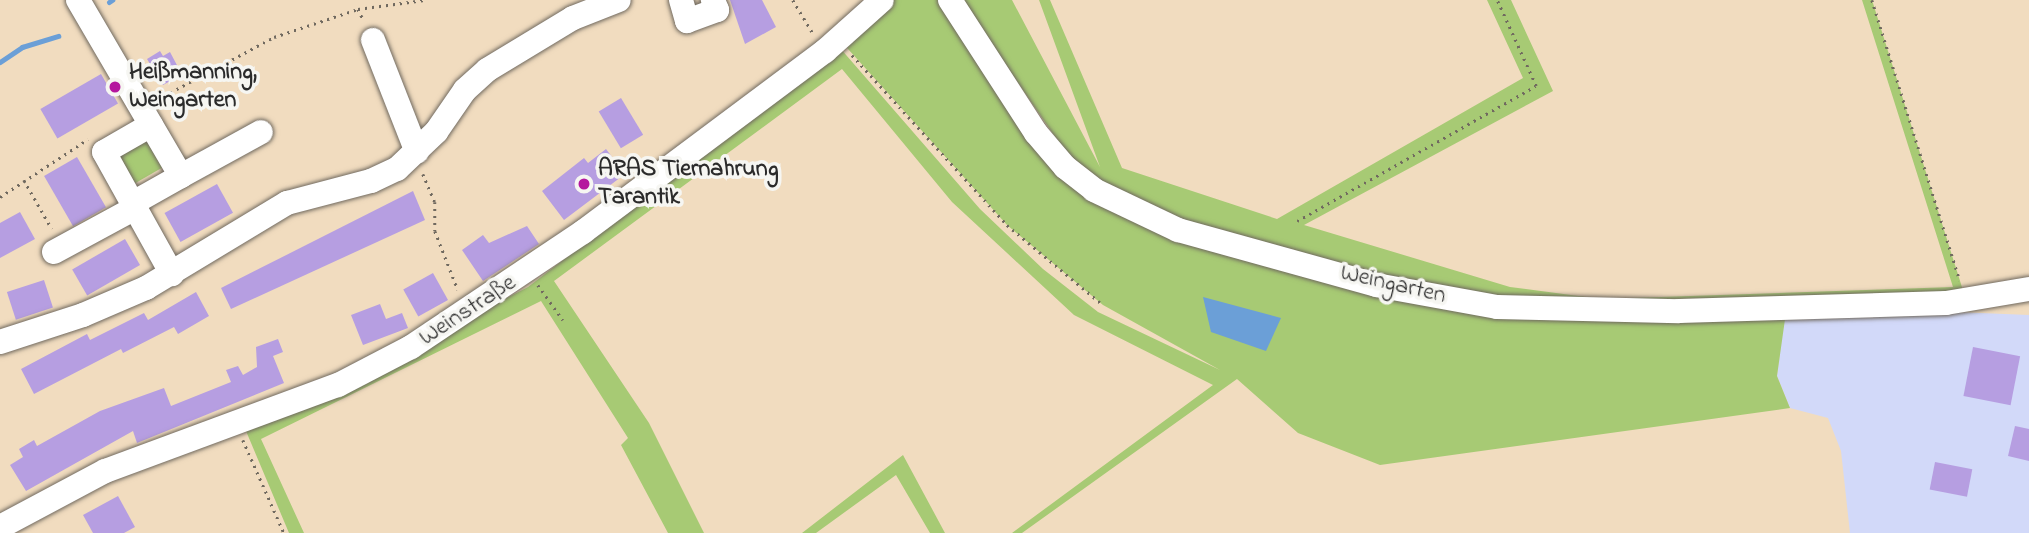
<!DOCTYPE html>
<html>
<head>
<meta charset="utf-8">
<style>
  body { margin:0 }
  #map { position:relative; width:2029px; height:533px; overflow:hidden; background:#f1dcbf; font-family:"Indie Flower",sans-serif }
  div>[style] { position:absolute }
  .built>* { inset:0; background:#d2d9f9 }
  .green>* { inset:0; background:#a7ca74; transform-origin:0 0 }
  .water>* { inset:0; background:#6b9fd7 }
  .stream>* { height:5px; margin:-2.5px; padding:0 2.5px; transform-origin:2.5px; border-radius:2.5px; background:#6b9fd7 }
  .building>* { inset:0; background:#b69ee1; transform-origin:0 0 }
  .path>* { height:2.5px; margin-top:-1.25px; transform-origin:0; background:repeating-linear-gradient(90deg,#70695f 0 2px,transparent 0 7px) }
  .roads { filter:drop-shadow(0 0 2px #70695f) drop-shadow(0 0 2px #70695f) }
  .minor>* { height:24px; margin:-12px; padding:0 12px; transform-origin:12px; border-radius:12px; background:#fff }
  .dots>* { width:19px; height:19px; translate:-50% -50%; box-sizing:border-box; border:4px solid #f6f6f2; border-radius:50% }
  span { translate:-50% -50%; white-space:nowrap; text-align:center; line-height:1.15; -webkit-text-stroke:7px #f6f6f2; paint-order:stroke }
  .poi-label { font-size:24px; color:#2b2b2b; font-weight:700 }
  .left { translate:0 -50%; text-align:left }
  .street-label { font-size:24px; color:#2b2b2b }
</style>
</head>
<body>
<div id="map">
  <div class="built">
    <i style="clip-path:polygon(1786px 305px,2029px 315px,2029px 533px,1850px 533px,1841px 451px,1828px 418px,1790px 408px,1777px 376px)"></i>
  </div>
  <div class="green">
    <i style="clip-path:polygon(886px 0,950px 0,1065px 167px,1131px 211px,1376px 285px,1123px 200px,1067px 154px,961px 0,1012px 0,1100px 167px,1039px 0,1050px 0,1122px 168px,1277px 219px,1523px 78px,1487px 0,1511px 0,1553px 91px,1304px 225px,1510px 287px,1601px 299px,1953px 287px,1862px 0,1872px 0,1966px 300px,1787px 305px,1777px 376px,1790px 408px,1380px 465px,1298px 433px,1237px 379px,1022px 533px,1012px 533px,1213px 385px,1074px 315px,952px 202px,842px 69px,554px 281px,649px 423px,704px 533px,668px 533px,621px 445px,628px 438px,541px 301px,261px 439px,304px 533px,289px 533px,246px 431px,528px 287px,840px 48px,980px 209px,1043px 269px,1098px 312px,1220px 370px,1103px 305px,1007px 225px,839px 39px)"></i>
    <i style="left:146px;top:140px;width:32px;height:31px;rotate:60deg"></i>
    <i style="clip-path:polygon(903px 455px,945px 533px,930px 533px,896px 475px,816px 533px,802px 533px)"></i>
  </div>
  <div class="water">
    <i style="clip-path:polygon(1203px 297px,1281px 318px,1266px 351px,1211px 332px)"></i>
  </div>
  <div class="stream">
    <i style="left:109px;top:2px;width:4px;rotate:-34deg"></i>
    <i style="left:0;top:62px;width:27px;rotate:-34deg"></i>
    <i style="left:22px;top:47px;width:38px;rotate:-17deg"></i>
  </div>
  <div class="building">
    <i style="clip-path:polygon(730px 0,762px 0,776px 27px,745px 44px)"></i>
    <i style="clip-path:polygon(160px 51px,163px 56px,170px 52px,179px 69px,173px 73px,176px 78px,163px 85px,147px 59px)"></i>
    <i style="left:101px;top:74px;width:34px;height:70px;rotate:60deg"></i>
    <i style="left:621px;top:98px;width:43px;height:26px;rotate:59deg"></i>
    <i style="clip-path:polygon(606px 149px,625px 174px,564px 220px,542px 191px,584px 158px,588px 163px)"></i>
    <i style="left:77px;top:157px;width:58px;height:38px;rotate:60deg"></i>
    <i style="left:217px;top:184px;width:33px;height:60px;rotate:61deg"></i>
    <i style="clip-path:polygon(413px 191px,425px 220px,231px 309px,221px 288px)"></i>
    <i style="clip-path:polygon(20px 212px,35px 239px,0 258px,0 223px)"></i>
    <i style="clip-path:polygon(527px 226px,539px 244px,483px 281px,462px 250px,483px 235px,489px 243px)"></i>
    <i style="left:125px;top:239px;width:30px;height:61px;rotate:60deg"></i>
    <i style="left:433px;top:273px;width:31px;height:34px;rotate:61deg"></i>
    <i style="left:44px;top:280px;width:29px;height:39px;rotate:72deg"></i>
    <i style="clip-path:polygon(196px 292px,209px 316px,178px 334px,174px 327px,123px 353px,121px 349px,34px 394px,21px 369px,87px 334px,90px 340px,144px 313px,148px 320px)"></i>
    <i style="clip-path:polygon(380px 304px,386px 319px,402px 313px,408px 328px,363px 345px,351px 315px)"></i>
    <i style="clip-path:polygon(278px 339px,283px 352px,273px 356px,284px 383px,137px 443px,133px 431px,26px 491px,10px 465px,23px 457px,19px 449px,34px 440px,37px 446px,100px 411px,164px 388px,171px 406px,231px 382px,226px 370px,238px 366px,243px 375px,257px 367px,256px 347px)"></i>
    <i style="left:1973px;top:347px;width:48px;height:50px;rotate:11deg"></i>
    <i style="clip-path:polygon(2015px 426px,2029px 429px,2029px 461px,2008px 456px)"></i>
    <i style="left:1935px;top:462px;width:38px;height:28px;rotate:11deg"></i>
    <i style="clip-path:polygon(118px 496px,135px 527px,124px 533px,93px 533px,83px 515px)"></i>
  </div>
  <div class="path">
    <i style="left:793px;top:0;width:39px;rotate:59deg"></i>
    <i style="left:1872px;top:0;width:294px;rotate:72.6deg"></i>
    <i style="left:358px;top:9px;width:13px;rotate:63deg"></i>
    <i style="left:852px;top:55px;width:230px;rotate:47.6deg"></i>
    <i style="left:1007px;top:225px;width:125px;rotate:39.8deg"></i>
    <i style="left:158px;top:99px;width:132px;rotate:-28.1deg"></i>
    <i style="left:274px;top:37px;width:89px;rotate:-18.4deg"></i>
    <i style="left:358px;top:9px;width:67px;rotate:-7.8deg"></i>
    <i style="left:423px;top:174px;width:30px;rotate:67deg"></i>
    <i style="left:435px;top:202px;width:29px;rotate:90deg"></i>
    <i style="left:435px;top:231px;width:63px;rotate:68.7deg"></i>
    <i style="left:24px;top:180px;width:56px;rotate:60.3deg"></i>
    <i style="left:0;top:197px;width:105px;rotate:-33.4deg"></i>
    <i style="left:1297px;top:221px;width:274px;rotate:-29.5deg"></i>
    <i style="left:1536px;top:86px;width:94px;rotate:-114.4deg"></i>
    <i style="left:538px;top:285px;width:43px;rotate:54.5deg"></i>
    <i style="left:243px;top:440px;width:102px;rotate:66.2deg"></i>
  </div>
  <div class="roads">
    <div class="minor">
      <i style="left:78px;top:0;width:204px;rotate:59.7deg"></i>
      <i style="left:181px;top:176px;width:55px;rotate:150.6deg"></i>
      <i style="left:681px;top:0;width:22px;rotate:74deg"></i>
      <i style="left:687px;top:21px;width:32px;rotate:-20deg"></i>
      <i style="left:717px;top:10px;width:11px;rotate:-112deg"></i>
      <i style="left:950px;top:0;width:158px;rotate:57.1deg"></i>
      <i style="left:1036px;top:133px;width:45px;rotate:49.5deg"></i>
      <i style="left:1065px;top:167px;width:37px;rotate:38deg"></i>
      <i style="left:1094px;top:190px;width:93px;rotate:25.5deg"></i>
      <i style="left:1178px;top:230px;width:205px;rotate:15.5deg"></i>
      <i style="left:1376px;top:285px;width:123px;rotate:10.3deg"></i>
      <i style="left:1497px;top:307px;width:182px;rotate:1.3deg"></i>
      <i style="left:1679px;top:311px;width:267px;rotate:-1.7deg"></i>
      <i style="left:1946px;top:303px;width:84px;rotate:-9.6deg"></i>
      <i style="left:373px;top:40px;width:120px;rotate:68.6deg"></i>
      <i style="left:151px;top:125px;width:54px;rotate:150.1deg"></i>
      <i style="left:104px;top:152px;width:140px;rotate:60.9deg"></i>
      <i style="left:181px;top:176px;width:91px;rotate:-28.8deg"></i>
      <i style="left:54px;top:252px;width:92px;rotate:-28.5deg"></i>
      <i style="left:0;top:342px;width:87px;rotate:-18deg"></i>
      <i style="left:83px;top:315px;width:69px;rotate:-23.2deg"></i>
      <i style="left:146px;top:288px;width:165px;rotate:-31.1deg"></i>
      <i style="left:287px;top:203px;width:87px;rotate:-14.7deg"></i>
      <i style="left:371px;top:181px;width:29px;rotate:-25deg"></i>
      <i style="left:397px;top:169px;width:54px;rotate:-43.5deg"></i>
      <i style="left:436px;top:132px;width:51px;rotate:-55.4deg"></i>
      <i style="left:465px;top:90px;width:30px;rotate:-42deg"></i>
      <i style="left:487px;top:70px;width:100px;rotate:-31.2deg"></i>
      <i style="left:573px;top:18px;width:49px;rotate:-21.4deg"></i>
      <i style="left:0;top:527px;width:119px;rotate:-28.1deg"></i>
      <i style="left:105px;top:471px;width:248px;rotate:-20.3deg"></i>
      <i style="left:338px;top:385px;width:82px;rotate:-27.5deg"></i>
      <i style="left:411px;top:347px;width:207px;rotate:-33.8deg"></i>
      <i style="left:583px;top:232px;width:302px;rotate:-36.8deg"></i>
      <i style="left:825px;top:51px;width:76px;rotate:-41.8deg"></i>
    </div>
  </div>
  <div class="dots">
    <i style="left:115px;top:87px;background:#b5179e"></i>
    <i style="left:584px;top:184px;background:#b5179e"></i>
  </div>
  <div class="poi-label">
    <span class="left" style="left:129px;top:87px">Heißmanning,<br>Weingarten</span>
    <span class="left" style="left:598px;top:184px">ARAS Tiernahrung<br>Tarantik</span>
  </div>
  <div class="street-label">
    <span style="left:1393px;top:285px;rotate:13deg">Weingarten</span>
    <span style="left:468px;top:311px;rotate:-33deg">Weinstraße</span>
  </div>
</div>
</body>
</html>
